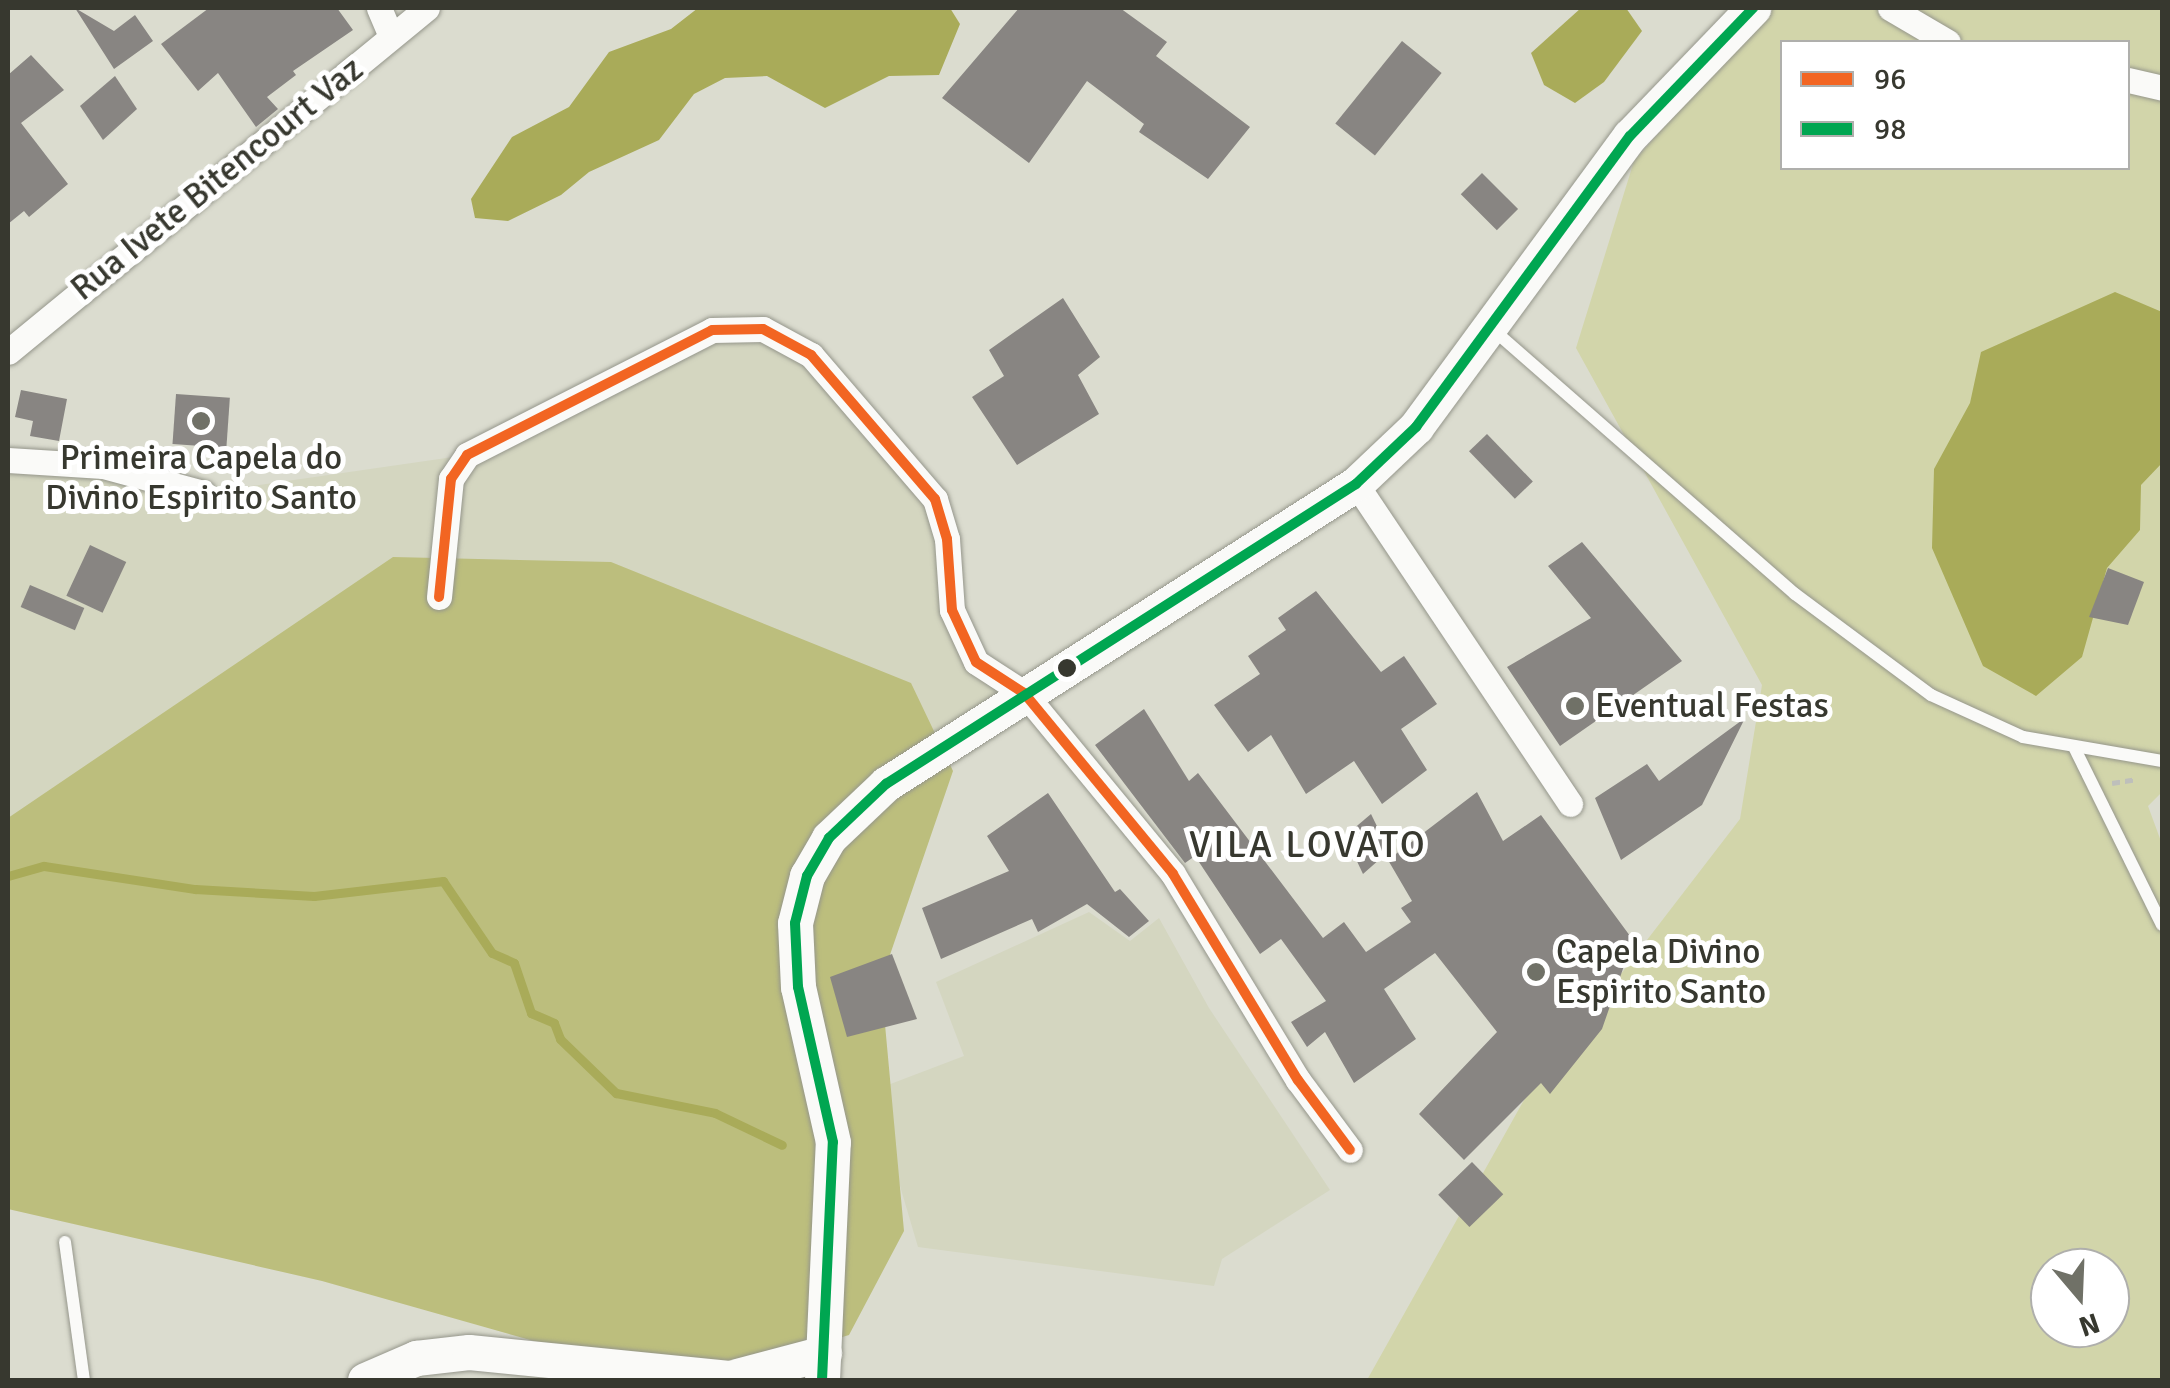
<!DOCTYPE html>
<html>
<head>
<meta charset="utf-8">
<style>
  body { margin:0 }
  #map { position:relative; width:2170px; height:1388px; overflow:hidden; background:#dbdccf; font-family:Signika,sans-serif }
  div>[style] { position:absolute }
  .built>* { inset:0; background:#d4d6c0 }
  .green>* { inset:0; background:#d2d5aa }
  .forest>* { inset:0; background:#bcbe7d }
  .water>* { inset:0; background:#a9ab59 }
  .stream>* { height:9px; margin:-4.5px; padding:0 4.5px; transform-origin:4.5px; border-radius:4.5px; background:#a9ab59 }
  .building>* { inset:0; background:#888582; transform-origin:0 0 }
  .path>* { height:5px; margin-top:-2.5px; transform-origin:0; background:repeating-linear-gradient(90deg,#bebfbb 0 8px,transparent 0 13px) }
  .roads { filter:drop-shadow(0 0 2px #95968b) drop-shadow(0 0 2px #95968b) }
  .lane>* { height:12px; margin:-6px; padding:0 6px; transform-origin:6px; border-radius:6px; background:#fafaf8 }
  .street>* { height:25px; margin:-12.5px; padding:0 12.5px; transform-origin:12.5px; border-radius:12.5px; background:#fafaf8 }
  .secondary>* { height:35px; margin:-17.5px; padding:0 17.5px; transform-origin:17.5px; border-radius:17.5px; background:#fafaf8 }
  .bus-1>* { height:10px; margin:-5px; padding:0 5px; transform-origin:5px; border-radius:5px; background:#f26522 }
  .bus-2>* { height:10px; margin:-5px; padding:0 5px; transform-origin:5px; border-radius:5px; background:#00a651 }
  .dots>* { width:28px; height:28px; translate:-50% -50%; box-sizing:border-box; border:5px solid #fff; border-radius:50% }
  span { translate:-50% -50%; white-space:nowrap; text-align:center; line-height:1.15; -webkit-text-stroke:10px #fff; paint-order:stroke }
  .street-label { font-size:35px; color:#37382f }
  .poi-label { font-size:35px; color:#37382f }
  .left { translate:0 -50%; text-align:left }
  .neighbourhood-label { font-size:38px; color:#37382f; letter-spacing:2.5px }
  .frame { position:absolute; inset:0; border:10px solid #37382f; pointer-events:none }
  .legend { position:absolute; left:1780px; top:40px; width:350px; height:130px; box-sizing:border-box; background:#fff; border:2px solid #afafac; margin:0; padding:12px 18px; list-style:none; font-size:30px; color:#37382f }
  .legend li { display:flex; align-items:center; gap:20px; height:50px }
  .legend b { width:50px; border:2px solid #afafac }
  .north { position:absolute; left:2030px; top:1248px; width:100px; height:100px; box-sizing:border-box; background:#fff; border:2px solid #afafac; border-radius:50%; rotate:161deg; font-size:28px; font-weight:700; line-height:40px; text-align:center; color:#37382f }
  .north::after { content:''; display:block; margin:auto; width:35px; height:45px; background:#707167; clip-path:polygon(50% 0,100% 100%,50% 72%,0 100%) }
</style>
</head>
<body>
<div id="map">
  <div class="built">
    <i style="clip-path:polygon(763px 329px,811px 355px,935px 499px,976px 662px,1024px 693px,807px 876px,8px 830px,8px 460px,203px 493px,467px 455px,712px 330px)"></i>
    <i style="clip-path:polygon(1089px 912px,1130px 941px,1159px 918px,1209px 1008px,1330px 1190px,1222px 1259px,1214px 1286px,918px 1247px,872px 1091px,964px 1056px,936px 982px)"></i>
  </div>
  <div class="green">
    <i style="clip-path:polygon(evenodd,1769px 8px,2162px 8px,2162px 792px,2148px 806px,2162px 844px,2162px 1380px,1367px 1380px,1524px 1100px,1740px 819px,1762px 685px,1576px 348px,1634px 161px,1769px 8px,1782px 42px,2128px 42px,2128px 168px,1782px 168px,1782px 42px,1769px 8px,2050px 1268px,2110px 1268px,2110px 1328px,2050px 1328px,2050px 1268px)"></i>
  </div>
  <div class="forest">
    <i style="clip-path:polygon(393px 557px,611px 562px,911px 683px,953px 771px,881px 981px,904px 1231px,849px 1335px,702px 1380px,671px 1380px,322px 1281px,8px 1209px,8px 818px)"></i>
  </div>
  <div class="water">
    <i style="clip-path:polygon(698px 8px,950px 8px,960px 24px,939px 75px,889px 76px,825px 108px,767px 76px,725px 78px,694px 94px,659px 140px,589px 172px,561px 195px,508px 221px,475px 218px,471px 199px,512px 137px,569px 107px,609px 52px,671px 29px)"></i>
    <i style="clip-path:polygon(1581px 8px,1626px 8px,1642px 31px,1604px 82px,1575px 103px,1544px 85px,1531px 53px)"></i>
    <i style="clip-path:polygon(2115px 292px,2162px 312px,2162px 463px,2141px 485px,2140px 530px,2107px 568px,2082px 657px,2036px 696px,1983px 666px,1932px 548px,1934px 469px,1970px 403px,1981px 352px)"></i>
  </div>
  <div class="stream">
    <i style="left:8px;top:876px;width:37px;rotate:-16deg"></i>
    <i style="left:44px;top:866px;width:153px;rotate:8.7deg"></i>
    <i style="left:195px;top:889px;width:119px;rotate:3.4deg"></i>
    <i style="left:314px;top:896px;width:130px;rotate:-6.6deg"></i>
    <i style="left:443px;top:881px;width:87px;rotate:55.8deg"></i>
    <i style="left:492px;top:953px;width:24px;rotate:24deg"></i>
    <i style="left:514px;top:963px;width:53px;rotate:71.2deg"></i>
    <i style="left:531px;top:1013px;width:25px;rotate:23deg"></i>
    <i style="left:554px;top:1023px;width:17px;rotate:69deg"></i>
    <i style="left:560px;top:1039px;width:78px;rotate:44deg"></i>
    <i style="left:616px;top:1093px;width:101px;rotate:11.4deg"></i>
    <i style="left:715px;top:1113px;width:74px;rotate:25.5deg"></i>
  </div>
  <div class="building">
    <i style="clip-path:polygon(75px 8px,114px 31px,135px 15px,153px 41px,114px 69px)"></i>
    <i style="clip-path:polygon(209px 8px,337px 8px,353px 30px,293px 71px,296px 75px,267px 97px,278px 109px,256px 127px,218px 73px,198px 91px,161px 44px)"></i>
    <i style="clip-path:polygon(1019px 8px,1120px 8px,1167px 42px,1156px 56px,1250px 127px,1208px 179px,1139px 132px,1144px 124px,1087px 81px,1029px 163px,942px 98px)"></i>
    <i style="left:1402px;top:41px;width:51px;height:106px;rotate:39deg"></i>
    <i style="clip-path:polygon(31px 55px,64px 90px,21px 123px,68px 184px,29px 217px,24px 211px,8px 224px,8px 75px)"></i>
    <i style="clip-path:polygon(115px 76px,137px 109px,103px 140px,80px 106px)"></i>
    <i style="left:1482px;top:173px;width:51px;height:30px;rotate:45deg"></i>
    <i style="clip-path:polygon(1063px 298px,1100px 357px,1078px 375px,1099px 414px,1017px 465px,972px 397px,1004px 376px,989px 350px)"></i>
    <i style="clip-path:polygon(21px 390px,67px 399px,59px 441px,30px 436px,33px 421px,15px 417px)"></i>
    <i style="left:176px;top:394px;width:54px;height:50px;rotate:4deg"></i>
    <i style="left:1487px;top:434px;width:66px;height:25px;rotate:46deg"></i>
    <i style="clip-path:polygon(1582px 542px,1682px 661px,1560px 746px,1507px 667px,1591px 618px,1548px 566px)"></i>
    <i style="left:90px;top:545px;width:40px;height:56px;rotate:25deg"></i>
    <i style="clip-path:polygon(2108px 568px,2144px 582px,2128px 625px,2089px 617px)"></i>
    <i style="left:30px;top:585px;width:59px;height:24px;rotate:23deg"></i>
    <i style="clip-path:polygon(1316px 591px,1381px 672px,1404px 656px,1437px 704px,1401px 729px,1427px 770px,1382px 804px,1354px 761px,1306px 794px,1271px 735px,1248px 752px,1214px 705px,1260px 674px,1248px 656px,1286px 630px,1278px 618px)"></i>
    <i style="clip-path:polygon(1144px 709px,1189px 781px,1198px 773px,1323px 938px,1344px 922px,1366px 952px,1411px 922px,1401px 908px,1412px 901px,1388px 860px,1477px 792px,1503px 841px,1541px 815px,1633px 940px,1602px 1029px,1550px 1094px,1541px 1083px,1464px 1160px,1419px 1114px,1497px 1032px,1435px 953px,1384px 989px,1416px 1039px,1354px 1083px,1325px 1032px,1307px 1047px,1291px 1022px,1326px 1001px,1281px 939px,1260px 954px,1195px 856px,1185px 863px,1095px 745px)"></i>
    <i style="clip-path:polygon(1745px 718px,1702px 805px,1621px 860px,1595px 798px,1647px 764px,1659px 781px)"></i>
    <i style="clip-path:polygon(1048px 793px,1115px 892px,1120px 889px,1149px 921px,1129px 937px,1087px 904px,1038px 932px,1032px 919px,941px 959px,922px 908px,1009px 871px,987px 836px)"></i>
    <i style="clip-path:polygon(1371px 814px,1389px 851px,1363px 874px,1345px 836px)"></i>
    <i style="clip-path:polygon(892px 954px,917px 1019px,847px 1037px,830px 977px)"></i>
    <i style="left:1472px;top:1162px;width:45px;height:47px;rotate:46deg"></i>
  </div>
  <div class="path">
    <i style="left:2112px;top:783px;width:24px;rotate:-9deg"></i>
  </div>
  <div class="roads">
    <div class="lane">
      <i style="left:1490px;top:327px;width:405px;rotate:41.2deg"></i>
      <i style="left:1795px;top:594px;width:169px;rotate:36.6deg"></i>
      <i style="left:1931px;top:695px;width:101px;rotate:24.5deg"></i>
      <i style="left:2023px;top:737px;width:141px;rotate:9.8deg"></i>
      <i style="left:2075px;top:749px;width:196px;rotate:63.7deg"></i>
      <i style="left:65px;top:1242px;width:139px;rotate:82.2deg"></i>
    </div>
    <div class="street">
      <i style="left:379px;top:8px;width:30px;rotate:67deg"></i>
      <i style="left:1890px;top:8px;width:67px;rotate:30.4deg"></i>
      <i style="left:2128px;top:80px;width:35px;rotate:13deg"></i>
      <i style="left:8px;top:352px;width:542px;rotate:-39.39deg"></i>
      <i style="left:8px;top:460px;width:95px;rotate:3.6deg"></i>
      <i style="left:103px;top:466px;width:104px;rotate:15.1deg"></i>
      <i style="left:1356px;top:484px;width:385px;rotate:56.2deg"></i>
      <i style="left:439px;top:597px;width:119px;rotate:-84.2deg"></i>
      <i style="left:451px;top:479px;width:29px;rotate:-56deg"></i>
      <i style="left:467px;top:455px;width:275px;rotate:-27deg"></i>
      <i style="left:712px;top:330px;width:51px;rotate:-1.1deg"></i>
      <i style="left:763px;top:329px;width:55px;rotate:28.4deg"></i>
      <i style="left:811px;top:355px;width:190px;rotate:49.3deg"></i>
      <i style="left:935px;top:499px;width:42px;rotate:73.3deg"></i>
      <i style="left:947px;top:539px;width:71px;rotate:86deg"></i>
      <i style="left:952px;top:610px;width:57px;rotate:65.2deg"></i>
      <i style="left:976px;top:662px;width:57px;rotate:32.9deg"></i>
      <i style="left:1024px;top:693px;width:234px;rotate:50.5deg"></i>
      <i style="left:1173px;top:874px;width:241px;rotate:58.8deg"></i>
      <i style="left:1298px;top:1080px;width:87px;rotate:53.4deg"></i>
    </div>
    <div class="secondary">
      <i style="left:737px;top:1376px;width:90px;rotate:-14.8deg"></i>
      <i style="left:365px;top:1380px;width:56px;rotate:-23.3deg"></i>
      <i style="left:416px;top:1358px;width:53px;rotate:-6.5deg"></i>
      <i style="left:469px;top:1352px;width:281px;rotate:5.7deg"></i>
      <i style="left:822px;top:1380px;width:238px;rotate:-87.4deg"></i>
      <i style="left:833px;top:1142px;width:159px;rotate:-102.7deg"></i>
      <i style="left:798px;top:987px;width:64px;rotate:-92.7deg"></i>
      <i style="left:795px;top:923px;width:49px;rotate:-75.7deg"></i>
      <i style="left:807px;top:876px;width:44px;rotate:-59.9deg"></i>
      <i style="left:829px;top:838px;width:79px;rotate:-43.5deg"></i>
      <i style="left:886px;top:784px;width:558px;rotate:-32.55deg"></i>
      <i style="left:1356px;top:484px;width:83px;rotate:-43.5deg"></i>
      <i style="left:1416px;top:427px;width:361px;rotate:-53.7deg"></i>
      <i style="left:1630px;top:136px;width:178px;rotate:-46.1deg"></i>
    </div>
  </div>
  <div class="bus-1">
    <i style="left:439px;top:597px;width:119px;rotate:-84.2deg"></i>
    <i style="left:451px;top:479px;width:29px;rotate:-56deg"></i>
    <i style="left:467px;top:455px;width:275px;rotate:-27deg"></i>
    <i style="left:712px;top:330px;width:51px;rotate:-1.1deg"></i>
    <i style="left:763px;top:329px;width:55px;rotate:28.4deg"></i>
    <i style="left:811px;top:355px;width:190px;rotate:49.3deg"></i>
    <i style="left:935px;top:499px;width:42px;rotate:73.3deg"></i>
    <i style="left:947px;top:539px;width:71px;rotate:86deg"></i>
    <i style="left:952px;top:610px;width:57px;rotate:65.2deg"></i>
    <i style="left:976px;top:662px;width:57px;rotate:32.9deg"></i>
    <i style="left:1024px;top:693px;width:234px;rotate:50.5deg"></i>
    <i style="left:1173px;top:874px;width:241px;rotate:58.8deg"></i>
    <i style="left:1298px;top:1080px;width:87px;rotate:53.4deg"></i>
  </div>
  <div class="bus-2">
    <i style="left:822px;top:1380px;width:238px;rotate:-87.4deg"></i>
    <i style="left:833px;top:1142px;width:159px;rotate:-102.7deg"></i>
    <i style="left:798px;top:987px;width:64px;rotate:-92.7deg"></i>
    <i style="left:795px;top:923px;width:49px;rotate:-75.7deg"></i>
    <i style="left:807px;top:876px;width:44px;rotate:-59.9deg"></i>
    <i style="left:829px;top:838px;width:79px;rotate:-43.5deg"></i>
    <i style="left:886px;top:784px;width:558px;rotate:-32.55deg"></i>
    <i style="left:1356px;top:484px;width:83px;rotate:-43.5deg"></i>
    <i style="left:1416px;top:427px;width:361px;rotate:-53.7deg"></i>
    <i style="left:1630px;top:136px;width:178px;rotate:-46.1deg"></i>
  </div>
  <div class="dots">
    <i style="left:201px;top:421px;background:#707167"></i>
    <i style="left:1067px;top:668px;background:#37382f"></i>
    <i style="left:1575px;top:706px;background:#707167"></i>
    <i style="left:1536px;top:972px;background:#707167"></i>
  </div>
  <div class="street-label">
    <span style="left:217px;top:179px;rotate:-39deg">Rua Ivete Bitencourt Vaz</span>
  </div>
  <div class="poi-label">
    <span style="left:201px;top:478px">Primeira Capela do<br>Divino Espirito Santo</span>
    <span class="left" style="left:1595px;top:706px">Eventual Festas</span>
    <span class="left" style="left:1556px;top:972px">Capela Divino<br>Espirito Santo</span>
  </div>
  <div class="neighbourhood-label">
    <span style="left:1308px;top:845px">VILA LOVATO</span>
  </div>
  <div class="frame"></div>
  <ul class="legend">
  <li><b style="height:12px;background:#f26522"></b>96</li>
  <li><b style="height:12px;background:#00a651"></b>98</li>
  </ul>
  <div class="north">N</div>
</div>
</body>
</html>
